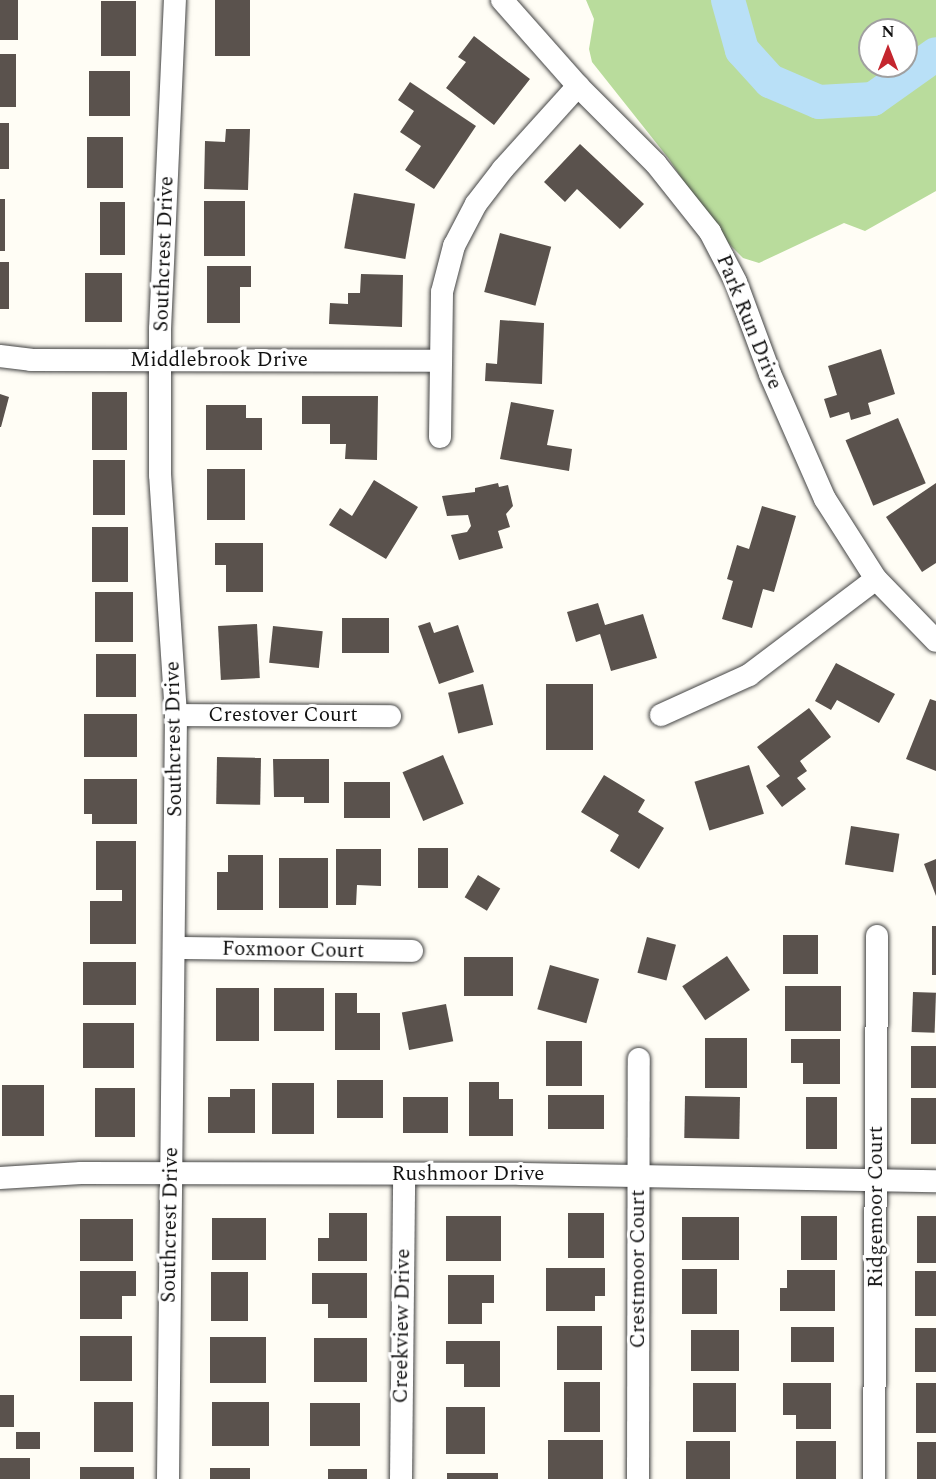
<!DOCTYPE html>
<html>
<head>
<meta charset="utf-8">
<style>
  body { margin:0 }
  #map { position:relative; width:936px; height:1479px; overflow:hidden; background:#fffdf5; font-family:Spectral,serif }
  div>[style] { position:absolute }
  .forest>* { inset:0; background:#b9dc9c }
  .river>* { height:34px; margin:-17px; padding:0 17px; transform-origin:17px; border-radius:17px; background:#b9e0f7 }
  .building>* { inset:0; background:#5a524d; transform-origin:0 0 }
  .roads { filter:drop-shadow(0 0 2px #444) drop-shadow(0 0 2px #444) }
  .minor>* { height:22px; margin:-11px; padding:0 11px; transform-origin:11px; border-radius:11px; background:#fff }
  span { translate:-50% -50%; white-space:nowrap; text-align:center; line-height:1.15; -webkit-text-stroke:6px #fff; paint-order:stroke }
  .street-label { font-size:21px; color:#111 }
  .north { position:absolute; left:858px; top:18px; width:60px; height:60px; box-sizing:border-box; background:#fff; border:2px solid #a0a0a0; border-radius:50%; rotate:0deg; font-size:16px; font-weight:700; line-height:24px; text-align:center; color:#111 }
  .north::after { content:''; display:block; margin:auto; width:21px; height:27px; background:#c4262e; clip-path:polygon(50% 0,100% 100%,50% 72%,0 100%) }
</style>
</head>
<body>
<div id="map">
  <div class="forest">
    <i style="clip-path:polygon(evenodd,586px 0,936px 0,936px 191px,865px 231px,844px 223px,759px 263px,743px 258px,716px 231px,669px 159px,592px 62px,589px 49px,594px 19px,586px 0,870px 30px,906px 30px,906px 66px,870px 66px,870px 30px)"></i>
  </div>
  <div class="river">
    <i style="left:728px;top:0;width:52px;rotate:74.4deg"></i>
    <i style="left:742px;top:50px;width:42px;rotate:47.9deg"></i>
    <i style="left:770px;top:81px;width:53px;rotate:23.2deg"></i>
    <i style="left:819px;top:102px;width:54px;rotate:-3.2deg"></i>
    <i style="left:873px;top:99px;width:77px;rotate:-35.5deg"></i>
  </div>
  <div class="building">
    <i style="left:0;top:0;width:18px;height:40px"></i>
    <i style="left:215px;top:0;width:35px;height:56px"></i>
    <i style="left:101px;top:1px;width:35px;height:55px"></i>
    <i style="clip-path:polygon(474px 36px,530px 79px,494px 125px,446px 88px,466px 62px,458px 57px)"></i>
    <i style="left:0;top:54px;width:16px;height:53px"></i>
    <i style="left:89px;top:71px;width:41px;height:45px"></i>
    <i style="clip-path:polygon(410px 82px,476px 126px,434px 189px,405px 170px,421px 146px,400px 132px,414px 111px,398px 100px)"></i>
    <i style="left:0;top:123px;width:9px;height:46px"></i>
    <i style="clip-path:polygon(226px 129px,250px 129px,248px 190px,204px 189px,205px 141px,225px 142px)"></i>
    <i style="left:87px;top:137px;width:36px;height:51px"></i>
    <i style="clip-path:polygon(580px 144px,644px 204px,620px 229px,577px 189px,565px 202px,544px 182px)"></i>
    <i style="left:354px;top:193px;width:62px;height:56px;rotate:10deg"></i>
    <i style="left:0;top:199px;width:5px;height:52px"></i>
    <i style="left:204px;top:201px;width:41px;height:55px"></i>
    <i style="left:100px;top:202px;width:25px;height:53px"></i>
    <i style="left:500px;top:233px;width:53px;height:61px;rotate:15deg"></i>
    <i style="left:0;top:262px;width:9px;height:47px"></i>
    <i style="clip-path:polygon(207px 266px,251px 266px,251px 287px,240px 287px,240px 323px,207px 323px)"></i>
    <i style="left:85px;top:273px;width:37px;height:49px"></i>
    <i style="clip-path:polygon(361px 274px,403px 275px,402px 327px,329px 324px,330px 303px,348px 304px,348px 293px,360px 293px)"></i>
    <i style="clip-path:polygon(500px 320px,544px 323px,542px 384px,485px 381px,486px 363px,497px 364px)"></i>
    <i style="clip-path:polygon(881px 349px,895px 394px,868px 403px,871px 414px,851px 420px,849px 412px,830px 418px,824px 399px,837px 395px,828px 366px)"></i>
    <i style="left:92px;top:392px;width:35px;height:58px"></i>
    <i style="clip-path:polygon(0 394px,9px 397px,1px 427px,0 427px)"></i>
    <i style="clip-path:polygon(302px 396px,378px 396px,377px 460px,345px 459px,346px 444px,330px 444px,330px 424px,302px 424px)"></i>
    <i style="clip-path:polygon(511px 402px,554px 410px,547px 445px,572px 449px,569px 471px,500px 459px)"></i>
    <i style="clip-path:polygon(206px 405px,246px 405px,246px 418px,262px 418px,262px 450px,206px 450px)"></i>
    <i style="left:898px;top:418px;width:71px;height:57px;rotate:67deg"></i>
    <i style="left:93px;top:460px;width:32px;height:55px"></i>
    <i style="left:207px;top:469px;width:38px;height:51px"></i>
    <i style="clip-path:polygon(374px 480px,418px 507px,386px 559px,329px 525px,340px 508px,352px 516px)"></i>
    <i style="clip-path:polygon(498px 483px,499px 487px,508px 485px,513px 506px,506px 514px,510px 527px,498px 531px,503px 548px,459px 560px,451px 535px,467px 532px,471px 526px,468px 515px,447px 516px,442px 496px,475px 492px,475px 488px)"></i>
    <i style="clip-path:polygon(936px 483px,936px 563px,922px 572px,886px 517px)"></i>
    <i style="clip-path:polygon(762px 506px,796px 516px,774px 592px,763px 589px,752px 628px,722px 619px,733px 581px,727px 579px,737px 545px,749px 549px)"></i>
    <i style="left:92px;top:527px;width:36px;height:55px"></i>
    <i style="clip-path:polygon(215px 543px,263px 543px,263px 592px,226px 592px,226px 565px,215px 565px)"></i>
    <i style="left:95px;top:592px;width:38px;height:50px"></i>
    <i style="clip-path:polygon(598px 603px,605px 625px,643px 614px,657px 658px,611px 671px,600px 634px,576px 642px,567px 612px)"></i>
    <i style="left:342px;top:618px;width:47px;height:35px"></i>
    <i style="clip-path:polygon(430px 622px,434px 633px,458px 625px,474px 672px,439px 684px,418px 626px)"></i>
    <i style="left:257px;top:624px;width:54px;height:39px;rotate:87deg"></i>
    <i style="left:273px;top:626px;width:50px;height:37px;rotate:6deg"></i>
    <i style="left:96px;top:654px;width:40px;height:43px"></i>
    <i style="clip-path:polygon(836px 663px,895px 694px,879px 723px,837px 700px,831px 710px,815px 701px)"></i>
    <i style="left:483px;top:684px;width:42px;height:36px;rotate:76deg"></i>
    <i style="left:546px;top:684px;width:47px;height:66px"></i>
    <i style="clip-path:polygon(930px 699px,936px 701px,936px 771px,906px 759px)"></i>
    <i style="clip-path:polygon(809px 708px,831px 737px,800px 761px,807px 771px,797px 778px,806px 789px,782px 807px,766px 786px,780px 776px,757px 747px)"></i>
    <i style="left:84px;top:714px;width:53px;height:43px"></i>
    <i style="left:443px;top:755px;width:53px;height:44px;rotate:67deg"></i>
    <i style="left:217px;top:757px;width:44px;height:47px;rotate:1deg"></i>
    <i style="clip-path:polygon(273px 759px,329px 759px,329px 803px,304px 803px,304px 797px,274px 797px)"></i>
    <i style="left:749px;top:765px;width:51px;height:57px;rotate:73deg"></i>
    <i style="clip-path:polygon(604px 775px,645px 800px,638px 812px,664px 828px,639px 869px,610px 851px,619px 835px,581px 812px)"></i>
    <i style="clip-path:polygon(84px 779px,137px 779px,137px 824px,92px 824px,92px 814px,84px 814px)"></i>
    <i style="left:344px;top:782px;width:46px;height:36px"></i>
    <i style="left:851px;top:826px;width:49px;height:39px;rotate:9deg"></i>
    <i style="clip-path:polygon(96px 841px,136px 841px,136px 944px,90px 944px,90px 901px,122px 901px,122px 890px,96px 890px)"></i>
    <i style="left:418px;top:848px;width:30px;height:40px"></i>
    <i style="clip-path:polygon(336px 849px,381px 849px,381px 886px,357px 885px,356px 905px,336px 905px)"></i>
    <i style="clip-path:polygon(228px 855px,263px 855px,263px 910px,217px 910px,217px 872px,228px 872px)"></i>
    <i style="left:279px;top:858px;width:49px;height:50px"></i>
    <i style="clip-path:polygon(936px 859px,936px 896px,924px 864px)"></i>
    <i style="left:478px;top:875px;width:26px;height:26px;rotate:31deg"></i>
    <i style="left:932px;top:926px;width:4px;height:49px"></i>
    <i style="left:783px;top:935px;width:35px;height:39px"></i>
    <i style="left:647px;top:937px;width:30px;height:37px;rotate:15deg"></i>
    <i style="left:727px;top:956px;width:41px;height:54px;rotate:56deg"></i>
    <i style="left:464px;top:957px;width:49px;height:39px"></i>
    <i style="left:83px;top:962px;width:53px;height:43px"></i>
    <i style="left:550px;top:965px;width:51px;height:46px;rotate:16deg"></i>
    <i style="left:785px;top:986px;width:56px;height:45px"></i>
    <i style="left:216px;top:988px;width:43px;height:53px"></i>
    <i style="left:274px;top:988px;width:50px;height:43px"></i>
    <i style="left:913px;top:992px;width:23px;height:40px;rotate:2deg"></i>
    <i style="clip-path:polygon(335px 993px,357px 993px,357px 1013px,380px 1013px,380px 1050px,335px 1050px)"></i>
    <i style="left:446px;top:1004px;width:38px;height:45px;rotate:79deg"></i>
    <i style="left:83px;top:1023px;width:51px;height:45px"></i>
    <i style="left:705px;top:1038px;width:42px;height:50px"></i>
    <i style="clip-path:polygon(791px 1039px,840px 1039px,840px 1084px,803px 1084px,803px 1063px,791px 1063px)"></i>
    <i style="left:546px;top:1041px;width:36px;height:45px"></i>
    <i style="left:911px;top:1046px;width:25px;height:42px"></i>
    <i style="left:337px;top:1080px;width:46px;height:38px"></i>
    <i style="clip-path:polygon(469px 1082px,499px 1082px,499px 1099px,513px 1099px,513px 1136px,469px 1136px)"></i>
    <i style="left:272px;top:1083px;width:42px;height:51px"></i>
    <i style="left:2px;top:1085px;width:42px;height:51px"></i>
    <i style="left:95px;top:1088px;width:40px;height:49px"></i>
    <i style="clip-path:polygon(230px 1089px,255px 1089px,255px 1133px,208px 1133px,208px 1097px,230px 1097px)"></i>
    <i style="left:548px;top:1095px;width:56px;height:34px"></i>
    <i style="left:685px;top:1096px;width:55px;height:42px;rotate:1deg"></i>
    <i style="left:403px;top:1097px;width:45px;height:36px"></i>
    <i style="left:806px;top:1097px;width:31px;height:52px"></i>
    <i style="left:911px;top:1098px;width:25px;height:46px"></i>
    <i style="clip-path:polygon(329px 1213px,367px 1213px,367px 1261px,318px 1261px,318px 1238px,329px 1238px)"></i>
    <i style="left:568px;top:1213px;width:36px;height:45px"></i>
    <i style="left:446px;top:1216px;width:55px;height:45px"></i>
    <i style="left:801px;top:1216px;width:36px;height:44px"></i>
    <i style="left:917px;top:1216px;width:19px;height:47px"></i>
    <i style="left:682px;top:1217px;width:57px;height:43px"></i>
    <i style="left:212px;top:1218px;width:54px;height:42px"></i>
    <i style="left:80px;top:1219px;width:53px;height:42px"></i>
    <i style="clip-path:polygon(546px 1268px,605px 1268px,605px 1296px,595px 1296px,595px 1311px,546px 1311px)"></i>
    <i style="left:682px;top:1269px;width:35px;height:45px"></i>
    <i style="clip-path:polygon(787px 1270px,835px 1270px,835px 1311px,780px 1311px,780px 1288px,787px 1288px)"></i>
    <i style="clip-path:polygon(80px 1271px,136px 1271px,136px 1296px,122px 1296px,122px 1319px,80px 1319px)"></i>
    <i style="left:915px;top:1271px;width:21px;height:45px"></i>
    <i style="left:211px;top:1272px;width:37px;height:49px"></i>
    <i style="clip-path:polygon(312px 1273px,367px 1273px,367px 1318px,328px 1318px,328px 1304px,312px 1304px)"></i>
    <i style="clip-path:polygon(448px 1275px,494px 1275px,494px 1303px,482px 1303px,482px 1324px,448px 1324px)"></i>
    <i style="left:557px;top:1326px;width:45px;height:44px"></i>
    <i style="left:791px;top:1327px;width:43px;height:35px"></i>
    <i style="left:915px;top:1328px;width:21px;height:44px"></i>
    <i style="left:691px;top:1330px;width:48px;height:41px"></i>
    <i style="left:80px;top:1336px;width:52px;height:45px"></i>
    <i style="left:210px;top:1337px;width:56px;height:46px"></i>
    <i style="left:314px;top:1338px;width:53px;height:44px"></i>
    <i style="clip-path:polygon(446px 1341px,500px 1341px,500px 1387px,464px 1387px,464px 1364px,446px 1364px)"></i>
    <i style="left:564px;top:1382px;width:36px;height:50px"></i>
    <i style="left:693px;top:1383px;width:43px;height:49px"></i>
    <i style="clip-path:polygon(783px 1383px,831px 1383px,831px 1429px,796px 1429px,796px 1415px,783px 1415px)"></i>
    <i style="left:916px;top:1383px;width:20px;height:50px"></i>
    <i style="left:14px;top:1395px;width:32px;height:14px;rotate:90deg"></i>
    <i style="left:94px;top:1402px;width:39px;height:50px"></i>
    <i style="left:212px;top:1402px;width:57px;height:44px"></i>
    <i style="left:310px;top:1403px;width:50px;height:43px"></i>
    <i style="left:446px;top:1407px;width:39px;height:47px"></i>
    <i style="left:16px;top:1432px;width:24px;height:17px"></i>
    <i style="left:548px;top:1440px;width:55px;height:39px"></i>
    <i style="left:686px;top:1441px;width:44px;height:38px"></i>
    <i style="left:796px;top:1441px;width:40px;height:38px"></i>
    <i style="left:917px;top:1442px;width:19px;height:37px"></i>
    <i style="left:0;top:1458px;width:30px;height:21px"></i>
    <i style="left:80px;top:1467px;width:54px;height:12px"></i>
    <i style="left:210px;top:1468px;width:40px;height:11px"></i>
    <i style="left:328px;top:1469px;width:39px;height:10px"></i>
    <i style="left:447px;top:1473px;width:51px;height:6px"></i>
  </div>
  <div class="roads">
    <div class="minor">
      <i style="left:502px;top:0;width:115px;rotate:48.5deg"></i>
      <i style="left:578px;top:86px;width:110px;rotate:45deg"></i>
      <i style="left:656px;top:164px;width:87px;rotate:51.5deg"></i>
      <i style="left:710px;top:232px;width:56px;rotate:62.5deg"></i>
      <i style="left:736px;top:282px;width:98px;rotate:69.7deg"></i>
      <i style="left:770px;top:374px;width:137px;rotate:66.3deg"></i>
      <i style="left:825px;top:499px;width:95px;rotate:57.5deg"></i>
      <i style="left:876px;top:579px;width:86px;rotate:45.9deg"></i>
      <i style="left:0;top:356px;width:31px;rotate:7deg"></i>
      <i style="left:31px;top:360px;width:408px;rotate:0.1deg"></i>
      <i style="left:440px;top:437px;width:145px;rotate:-89.2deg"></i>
      <i style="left:442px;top:292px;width:48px;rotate:-75.4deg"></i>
      <i style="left:454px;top:246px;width:47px;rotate:-62.4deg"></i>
      <i style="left:476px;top:204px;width:44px;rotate:-52.4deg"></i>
      <i style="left:503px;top:169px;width:112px;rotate:-47.9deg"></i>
      <i style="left:176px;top:715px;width:214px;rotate:0.3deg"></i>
      <i style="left:661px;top:715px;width:97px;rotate:-24.4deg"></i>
      <i style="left:749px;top:675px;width:159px;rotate:-37.1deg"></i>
      <i style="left:174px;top:948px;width:238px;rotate:0.7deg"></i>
      <i style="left:0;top:1178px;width:81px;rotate:-3.5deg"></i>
      <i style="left:81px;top:1173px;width:440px;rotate:0.1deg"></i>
      <i style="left:521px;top:1174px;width:415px;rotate:1deg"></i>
      <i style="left:168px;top:1479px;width:764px;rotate:-89.4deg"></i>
      <i style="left:176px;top:715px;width:241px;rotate:-93.8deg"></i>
      <i style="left:160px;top:475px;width:146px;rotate:-90deg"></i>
      <i style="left:160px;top:329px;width:329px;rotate:-87.4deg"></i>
      <i style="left:401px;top:1479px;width:305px;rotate:-89.4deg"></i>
      <i style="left:638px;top:1479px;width:420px;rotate:-89.9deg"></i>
      <i style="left:874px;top:1479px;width:543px;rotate:-89.68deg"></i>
    </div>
  </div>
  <div class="street-label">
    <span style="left:164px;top:254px;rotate:-88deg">Southcrest Drive</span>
    <span style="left:749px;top:322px;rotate:68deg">Park Run Drive</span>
    <span style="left:219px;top:360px">Middlebrook Drive</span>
    <span style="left:283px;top:715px">Crestover Court</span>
    <span style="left:174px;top:739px;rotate:-91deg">Southcrest Drive</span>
    <span style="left:293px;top:950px;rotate:1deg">Foxmoor Court</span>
    <span style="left:468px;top:1174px">Rushmoor Drive</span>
    <span style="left:876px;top:1207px;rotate:-90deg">Ridgemoor Court</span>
    <span style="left:170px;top:1225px;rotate:-89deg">Southcrest Drive</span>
    <span style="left:638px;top:1269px;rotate:-90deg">Crestmoor Court</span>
    <span style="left:402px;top:1326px;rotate:-89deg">Creekview Drive</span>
  </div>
  <div class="north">N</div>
</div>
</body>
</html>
